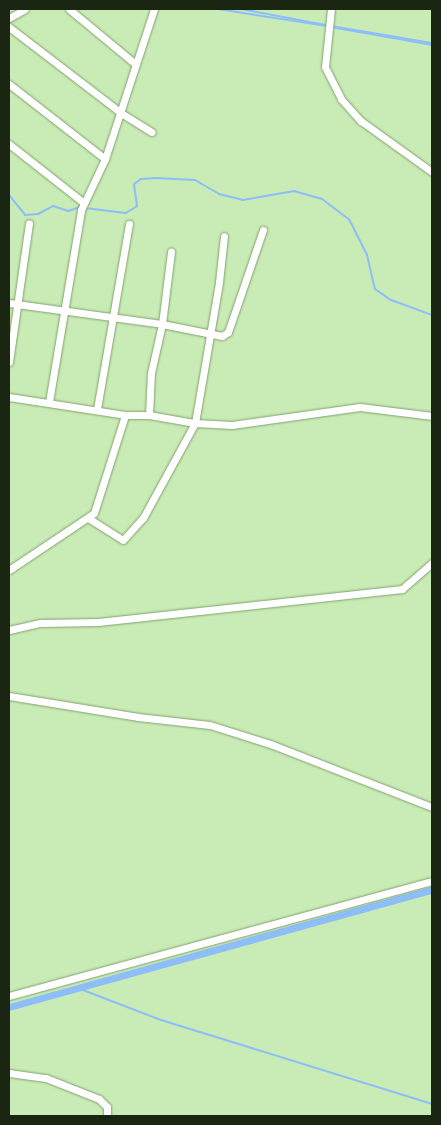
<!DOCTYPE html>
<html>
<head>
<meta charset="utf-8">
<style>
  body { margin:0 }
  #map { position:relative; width:441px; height:1125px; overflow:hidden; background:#c9ebb5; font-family:Spectral,serif }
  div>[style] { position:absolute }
  .stream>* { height:2px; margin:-1px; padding:0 1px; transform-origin:1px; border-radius:1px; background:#8dbefa }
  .canal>* { height:7px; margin:-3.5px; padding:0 3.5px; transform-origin:3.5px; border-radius:3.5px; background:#8dbefa }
  .roads { filter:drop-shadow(0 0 1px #83a270) drop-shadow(0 0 1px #83a270) }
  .street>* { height:7px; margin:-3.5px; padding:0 3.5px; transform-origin:3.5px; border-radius:3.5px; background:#fff }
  span { translate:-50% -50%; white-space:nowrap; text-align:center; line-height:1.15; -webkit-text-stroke:4px #c9ebb5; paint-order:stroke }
  .frame { position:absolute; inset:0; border:10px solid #1a2612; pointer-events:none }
</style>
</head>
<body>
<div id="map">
  <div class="stream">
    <i style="left:218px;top:9px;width:109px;rotate:8.9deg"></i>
    <i style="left:241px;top:9px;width:86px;rotate:10.7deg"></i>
    <i style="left:331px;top:26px;width:102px;rotate:9.6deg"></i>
    <i style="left:331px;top:27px;width:103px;rotate:10.1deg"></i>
    <i style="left:9px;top:195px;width:26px;rotate:51deg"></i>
    <i style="left:25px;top:215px;width:13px;rotate:-4deg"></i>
    <i style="left:38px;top:214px;width:17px;rotate:-28deg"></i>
    <i style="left:53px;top:206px;width:16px;rotate:18deg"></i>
    <i style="left:68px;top:211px;width:13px;rotate:-18deg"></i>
    <i style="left:85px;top:208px;width:41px;rotate:7deg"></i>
    <i style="left:126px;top:213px;width:13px;rotate:-32deg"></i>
    <i style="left:137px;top:206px;width:22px;rotate:-98deg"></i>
    <i style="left:134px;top:184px;width:9px;rotate:-36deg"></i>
    <i style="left:141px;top:179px;width:14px;rotate:-4deg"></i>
    <i style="left:155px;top:178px;width:40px;rotate:2.9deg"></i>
    <i style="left:195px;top:180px;width:28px;rotate:30deg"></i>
    <i style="left:219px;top:194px;width:25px;rotate:14deg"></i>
    <i style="left:243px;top:200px;width:52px;rotate:-10deg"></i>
    <i style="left:294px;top:191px;width:29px;rotate:16deg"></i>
    <i style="left:322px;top:199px;width:34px;rotate:37deg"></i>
    <i style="left:349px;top:219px;width:40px;rotate:63.4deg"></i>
    <i style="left:367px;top:255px;width:35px;rotate:77deg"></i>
    <i style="left:375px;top:289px;width:19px;rotate:35deg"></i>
    <i style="left:391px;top:300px;width:44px;rotate:20.1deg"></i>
    <i style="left:75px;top:987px;width:92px;rotate:21deg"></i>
    <i style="left:161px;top:1020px;width:284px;rotate:17.2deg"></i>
  </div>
  <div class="canal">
    <i style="left:9px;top:1007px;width:439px;rotate:-15.5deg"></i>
  </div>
  <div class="roads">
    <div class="street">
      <i style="left:69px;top:9px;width:85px;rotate:39.7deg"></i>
      <i style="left:331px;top:9px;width:58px;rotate:95.9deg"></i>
      <i style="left:325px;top:67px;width:36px;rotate:63deg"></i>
      <i style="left:341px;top:99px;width:30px;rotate:48deg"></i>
      <i style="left:361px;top:121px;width:87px;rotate:35.7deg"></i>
      <i style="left:9px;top:18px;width:18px;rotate:-29deg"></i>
      <i style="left:9px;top:27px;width:141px;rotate:37.5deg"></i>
      <i style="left:121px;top:113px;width:36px;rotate:32deg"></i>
      <i style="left:9px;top:84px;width:122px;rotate:38deg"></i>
      <i style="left:9px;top:144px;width:95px;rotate:38.2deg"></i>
      <i style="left:9px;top:303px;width:154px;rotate:7.8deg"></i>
      <i style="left:162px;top:324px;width:61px;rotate:11.3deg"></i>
      <i style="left:222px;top:336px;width:7px;rotate:-34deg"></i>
      <i style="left:228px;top:332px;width:108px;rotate:-71.1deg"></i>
      <i style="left:9px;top:362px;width:140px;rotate:-81.8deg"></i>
      <i style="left:9px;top:397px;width:117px;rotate:8.8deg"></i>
      <i style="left:125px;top:415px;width:24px"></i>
      <i style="left:149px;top:415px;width:47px;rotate:9.9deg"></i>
      <i style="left:195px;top:423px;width:37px;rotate:3deg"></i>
      <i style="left:232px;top:425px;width:129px;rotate:-8deg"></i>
      <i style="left:360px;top:407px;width:73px;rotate:7.1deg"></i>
      <i style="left:49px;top:402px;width:195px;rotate:-80.5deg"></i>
      <i style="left:81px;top:210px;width:56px;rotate:-64.8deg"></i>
      <i style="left:105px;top:159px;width:158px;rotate:-71.9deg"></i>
      <i style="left:97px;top:409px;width:188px;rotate:-80.2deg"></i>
      <i style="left:149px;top:415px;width:42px;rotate:-87.3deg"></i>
      <i style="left:151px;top:373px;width:50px;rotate:-77.3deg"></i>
      <i style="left:162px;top:324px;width:73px;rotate:-82.9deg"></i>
      <i style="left:88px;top:518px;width:41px;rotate:32.2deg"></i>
      <i style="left:123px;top:540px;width:30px;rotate:-48deg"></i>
      <i style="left:143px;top:518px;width:108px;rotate:-61.3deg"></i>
      <i style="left:195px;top:423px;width:143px;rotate:-80.3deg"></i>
      <i style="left:219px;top:282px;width:46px;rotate:-83.8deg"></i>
      <i style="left:9px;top:570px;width:102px;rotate:-33.8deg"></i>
      <i style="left:94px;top:513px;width:103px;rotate:-72.4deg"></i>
      <i style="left:9px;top:630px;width:32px;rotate:-13deg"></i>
      <i style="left:40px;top:623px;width:58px;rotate:-1deg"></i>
      <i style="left:98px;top:622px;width:306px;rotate:-6.2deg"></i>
      <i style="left:402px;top:589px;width:40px;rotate:-41deg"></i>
      <i style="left:9px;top:696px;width:131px;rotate:9.2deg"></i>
      <i style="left:138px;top:717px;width:72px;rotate:6.3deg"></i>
      <i style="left:210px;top:725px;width:66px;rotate:17.6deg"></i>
      <i style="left:273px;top:745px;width:171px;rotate:21.3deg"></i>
      <i style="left:9px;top:996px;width:438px;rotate:-15.2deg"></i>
      <i style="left:9px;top:1073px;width:37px;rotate:8deg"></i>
      <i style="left:46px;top:1078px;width:57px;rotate:21.6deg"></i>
      <i style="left:99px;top:1099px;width:11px;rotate:45deg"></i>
      <i style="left:107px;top:1107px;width:9px;rotate:90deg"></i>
    </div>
  </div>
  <div class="frame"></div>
</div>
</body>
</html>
